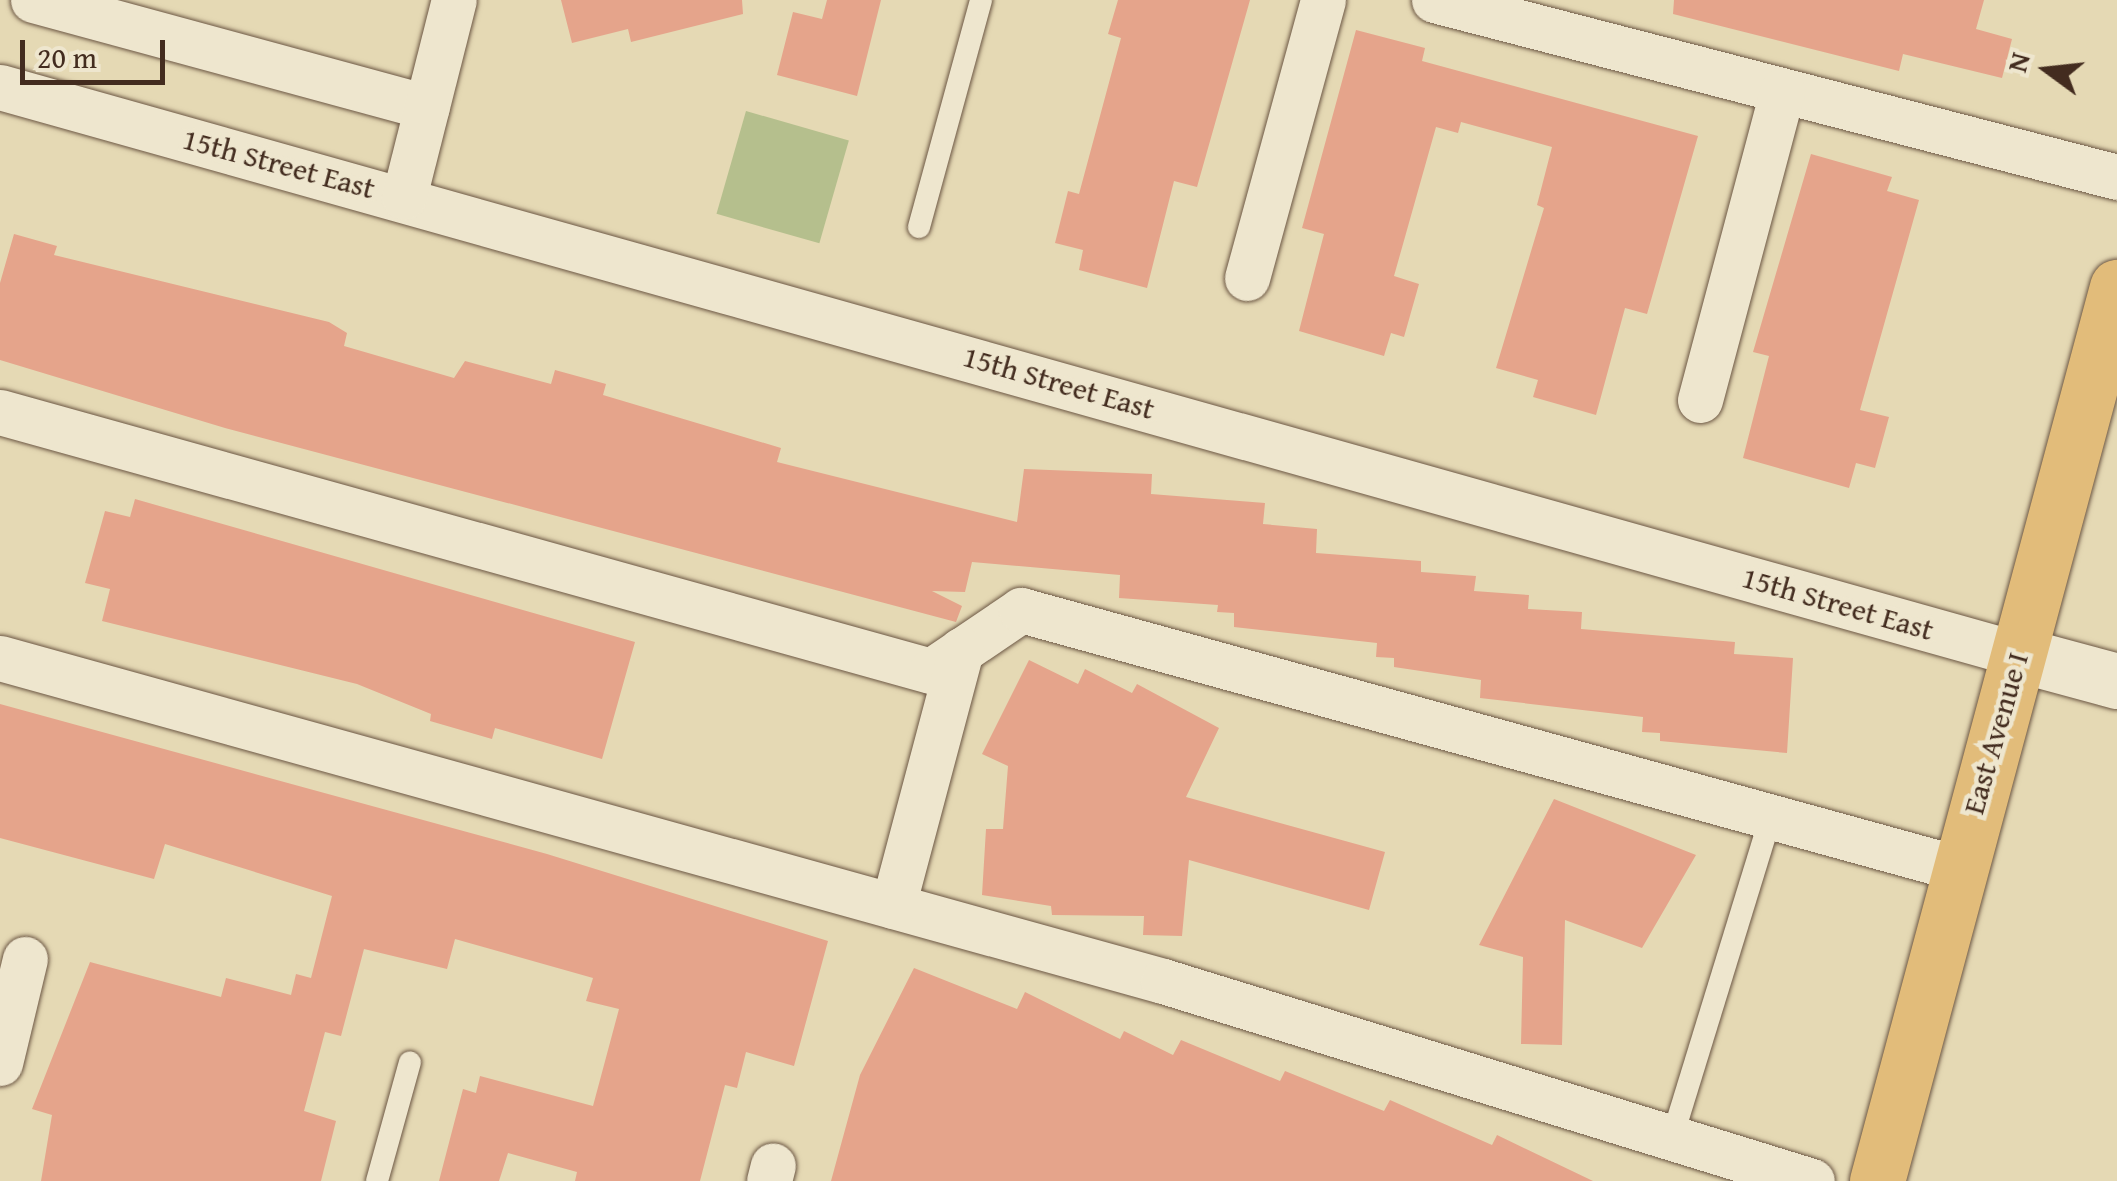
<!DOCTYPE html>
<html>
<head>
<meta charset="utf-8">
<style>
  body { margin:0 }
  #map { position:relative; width:2117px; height:1181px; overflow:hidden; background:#e5d9b4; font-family:"Gentium Book Plus",serif }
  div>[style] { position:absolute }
  .green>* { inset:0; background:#b5bf8d; transform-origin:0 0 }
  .building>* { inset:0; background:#e5a48b }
  .roads { filter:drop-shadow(0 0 2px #6c5744) drop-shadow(0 0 2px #6c5744) }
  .service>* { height:22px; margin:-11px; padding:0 11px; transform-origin:11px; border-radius:11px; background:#eee6ce }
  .minor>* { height:45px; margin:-22.5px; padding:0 22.5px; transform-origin:22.5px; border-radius:22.5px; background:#eee6ce }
  .tertiary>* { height:55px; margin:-27.5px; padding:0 27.5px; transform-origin:27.5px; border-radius:27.5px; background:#eee6ce }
  .primary>* { height:55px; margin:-27.5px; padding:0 27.5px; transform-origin:27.5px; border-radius:27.5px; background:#e2bc7a }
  span { translate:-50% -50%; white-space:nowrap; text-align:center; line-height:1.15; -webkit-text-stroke:9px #eee6ce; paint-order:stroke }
  .street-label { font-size:30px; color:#432c1f }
  .north { position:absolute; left:1997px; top:20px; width:100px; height:100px; -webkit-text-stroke:8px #eee6ce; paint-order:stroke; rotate:285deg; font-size:28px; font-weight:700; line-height:40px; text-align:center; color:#432c1f }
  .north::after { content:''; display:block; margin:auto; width:35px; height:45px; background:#432c1f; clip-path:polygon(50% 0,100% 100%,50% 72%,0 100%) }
  .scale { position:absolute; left:20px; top:40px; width:145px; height:45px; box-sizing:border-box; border:5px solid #432c1f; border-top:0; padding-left:12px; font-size:30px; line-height:35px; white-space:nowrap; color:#432c1f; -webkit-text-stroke:8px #eee6ce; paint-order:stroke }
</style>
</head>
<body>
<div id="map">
  <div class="green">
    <i style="left:746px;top:111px;width:107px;height:107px;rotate:16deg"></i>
  </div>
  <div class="building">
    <i style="clip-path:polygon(561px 0,742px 0,743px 14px,631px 42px,628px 29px,572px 43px)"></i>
    <i style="clip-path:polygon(827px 0,881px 0,857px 96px,777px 75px,793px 12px,822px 19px)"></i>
    <i style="clip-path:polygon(1118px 0,1250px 0,1197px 187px,1174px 181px,1147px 288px,1079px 270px,1083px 250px,1055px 243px,1068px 191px,1079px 194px,1121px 38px,1108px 34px)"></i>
    <i style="clip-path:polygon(1674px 0,1984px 0,1976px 29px,2012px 39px,2002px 78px,1903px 54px,1899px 71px,1673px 14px)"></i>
    <i style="clip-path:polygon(1356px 30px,1425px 48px,1422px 61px,1698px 136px,1647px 314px,1625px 308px,1596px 415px,1533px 397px,1538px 380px,1496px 368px,1544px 208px,1537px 205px,1552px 147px,1461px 122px,1458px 133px,1436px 127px,1394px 276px,1419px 284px,1404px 337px,1391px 333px,1384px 356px,1299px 331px,1324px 234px,1302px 228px)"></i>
    <i style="clip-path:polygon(1811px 154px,1892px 177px,1887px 191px,1919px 200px,1860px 410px,1889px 417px,1875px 468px,1856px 463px,1849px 488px,1743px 458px,1769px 356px,1753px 352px)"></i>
    <i style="clip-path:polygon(14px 234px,57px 246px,54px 255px,329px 322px,347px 333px,344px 346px,454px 378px,465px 361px,551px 384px,555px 370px,606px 384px,603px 395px,781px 448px,777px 462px,1017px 522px,1024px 469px,1152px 474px,1151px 494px,1265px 503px,1263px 524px,1317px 529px,1316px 553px,1421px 561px,1421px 572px,1476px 576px,1474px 591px,1529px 595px,1528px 609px,1582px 612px,1581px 629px,1735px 642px,1734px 654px,1793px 658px,1787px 753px,1660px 741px,1660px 733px,1642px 732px,1643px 717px,1480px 698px,1481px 680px,1394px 667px,1394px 658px,1376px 657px,1377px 643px,1234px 627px,1234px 613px,1217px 612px,1218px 605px,1119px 598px,1120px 575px,972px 562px,965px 592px,932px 591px,962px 606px,956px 622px,225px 428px,0 360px,0 283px)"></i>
    <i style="clip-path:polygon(135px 499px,635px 642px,602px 759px,495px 728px,492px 739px,430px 721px,431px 714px,357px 684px,102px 621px,110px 589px,85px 583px,105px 511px,130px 517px)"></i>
    <i style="clip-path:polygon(1029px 660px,1078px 684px,1085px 669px,1132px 693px,1137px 684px,1219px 728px,1186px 797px,1385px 852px,1369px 910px,1189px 860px,1182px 936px,1143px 935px,1144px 916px,1052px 915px,1051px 906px,982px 895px,986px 829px,1003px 829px,1008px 766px,982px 754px)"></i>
    <i style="clip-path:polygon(0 704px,547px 854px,828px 941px,794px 1066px,746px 1052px,737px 1088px,725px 1085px,700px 1181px,575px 1181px,577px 1172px,508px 1153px,499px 1181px,439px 1181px,463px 1089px,476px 1093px,480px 1076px,593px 1106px,619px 1009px,586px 1001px,593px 978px,455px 939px,447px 969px,364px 949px,341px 1036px,325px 1032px,304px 1111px,336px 1121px,321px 1181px,41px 1181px,52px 1115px,32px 1109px,90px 962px,221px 997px,226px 978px,291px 995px,296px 974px,311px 978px,332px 896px,165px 844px,154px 879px,0 838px)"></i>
    <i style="clip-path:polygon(1554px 799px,1696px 855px,1642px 948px,1565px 920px,1562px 1045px,1521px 1044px,1523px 957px,1479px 945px)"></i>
    <i style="clip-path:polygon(914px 968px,1017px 1009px,1025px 992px,1120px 1039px,1124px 1031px,1173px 1055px,1181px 1040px,1280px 1081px,1285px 1071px,1384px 1111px,1390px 1100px,1492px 1145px,1497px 1135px,1593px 1181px,831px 1181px,860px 1075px)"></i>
  </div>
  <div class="roads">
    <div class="service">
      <i style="left:919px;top:227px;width:235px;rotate:-74.7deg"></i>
      <i style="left:1672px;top:1138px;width:336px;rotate:-72.9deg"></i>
      <i style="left:377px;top:1181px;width:123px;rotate:-74.5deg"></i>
    </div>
    <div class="minor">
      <i style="left:33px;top:0;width:408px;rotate:15.2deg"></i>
      <i style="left:1434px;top:0;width:706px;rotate:14.53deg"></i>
      <i style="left:0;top:87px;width:2095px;rotate:15.7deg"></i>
      <i style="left:404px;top:197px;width:203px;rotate:-75.8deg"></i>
      <i style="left:1247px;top:278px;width:288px;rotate:-74.7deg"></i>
      <i style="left:1700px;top:400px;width:320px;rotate:-75.1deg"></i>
      <i style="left:0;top:412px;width:966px;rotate:15.55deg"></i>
      <i style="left:931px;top:671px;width:109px;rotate:-34.1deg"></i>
      <i style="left:1021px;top:610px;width:971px;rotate:15.41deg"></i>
      <i style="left:0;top:658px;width:1207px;rotate:15.52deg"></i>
      <i style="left:1163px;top:981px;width:679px;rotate:17.13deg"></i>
      <i style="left:893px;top:906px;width:265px;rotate:-75.1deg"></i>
      <i style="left:0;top:1063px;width:107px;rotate:-76.5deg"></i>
      <i style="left:769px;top:1181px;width:16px;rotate:-76deg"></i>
    </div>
    <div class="tertiary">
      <i style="left:2017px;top:654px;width:104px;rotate:15.1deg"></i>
    </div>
    <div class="primary">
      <i style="left:1877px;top:1181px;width:926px;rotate:-74.97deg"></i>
    </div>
  </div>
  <div class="street-label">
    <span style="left:279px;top:163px;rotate:15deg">15th Street East</span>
    <span style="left:1059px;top:382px;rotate:16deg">15th Street East</span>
    <span style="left:1838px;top:603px;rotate:16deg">15th Street East</span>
    <span style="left:1995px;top:733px;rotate:-74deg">East Avenue I</span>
  </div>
  <div class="north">N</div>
  <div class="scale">20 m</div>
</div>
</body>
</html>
